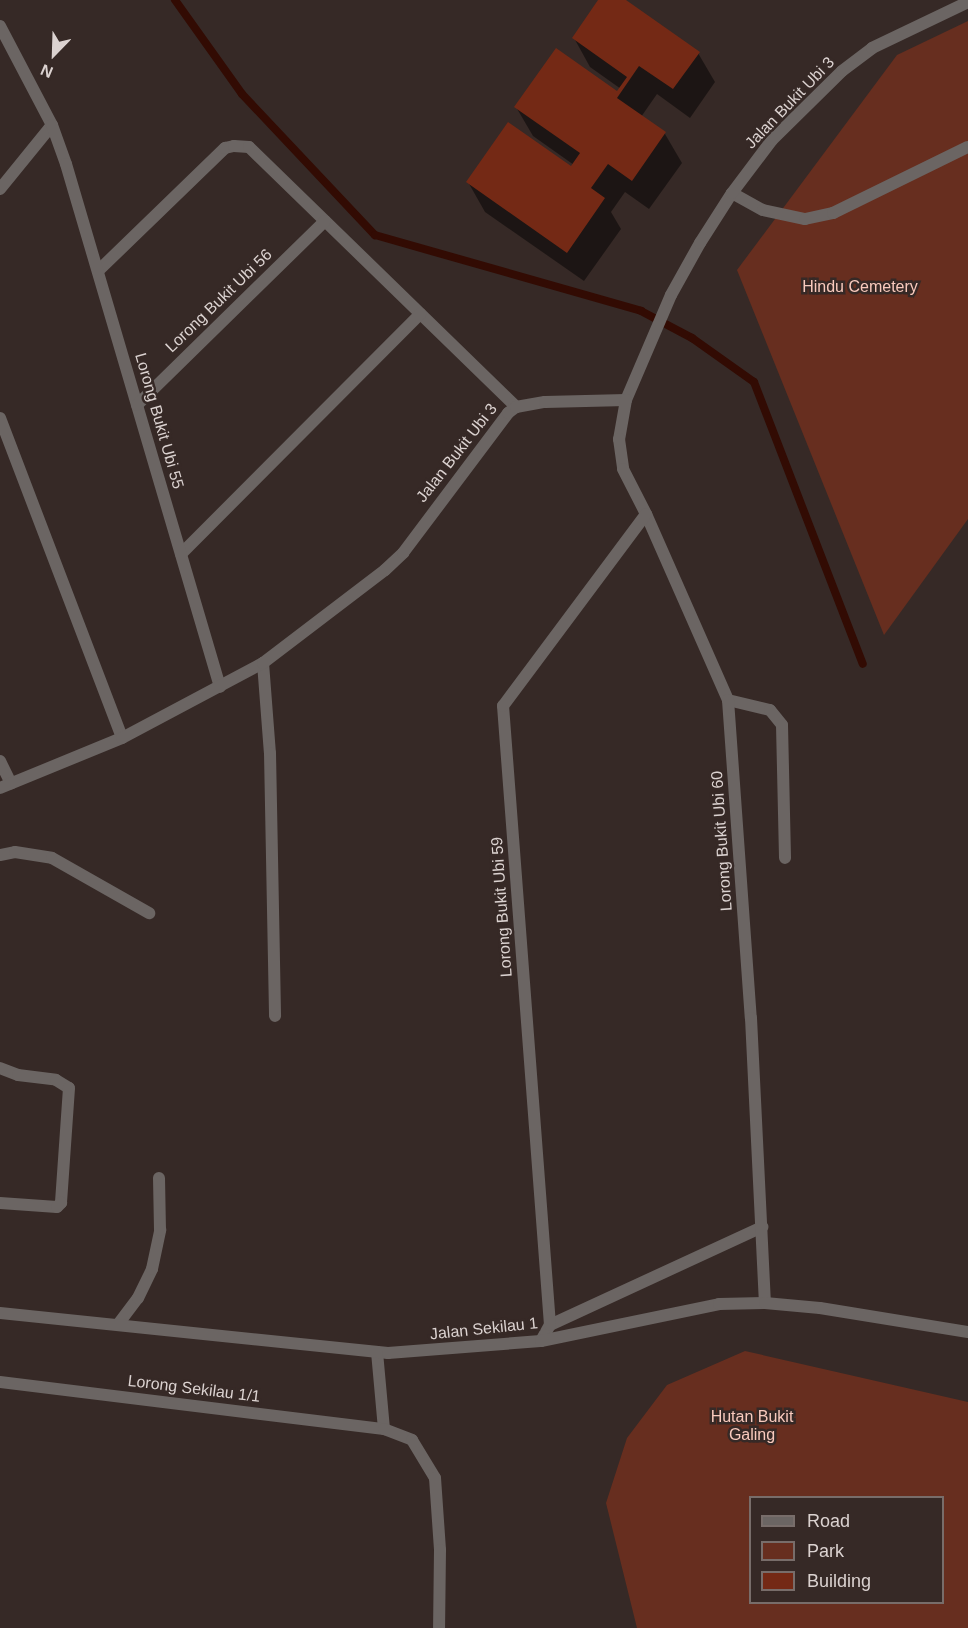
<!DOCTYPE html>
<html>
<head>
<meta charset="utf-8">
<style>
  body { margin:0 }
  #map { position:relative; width:968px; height:1628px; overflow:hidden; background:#362926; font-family:Helvetica,sans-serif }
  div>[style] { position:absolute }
  .green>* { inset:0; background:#672e1f }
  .shadow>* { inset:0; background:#0007 }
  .stream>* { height:8px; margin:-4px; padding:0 4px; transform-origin:4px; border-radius:4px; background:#320b03 }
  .building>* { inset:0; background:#742915 }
  .service>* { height:12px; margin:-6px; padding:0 6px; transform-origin:6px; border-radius:6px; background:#6b6563 }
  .minor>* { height:12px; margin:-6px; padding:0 6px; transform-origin:6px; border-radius:6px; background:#6b6563 }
  .tertiary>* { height:12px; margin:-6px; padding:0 6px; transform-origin:6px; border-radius:6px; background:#6b6563 }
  span { translate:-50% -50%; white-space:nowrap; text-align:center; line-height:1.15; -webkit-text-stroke:5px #362926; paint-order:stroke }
  .street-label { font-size:16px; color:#dbd2d0 }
  .park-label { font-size:16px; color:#f9cabd }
  .legend { position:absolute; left:749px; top:1496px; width:195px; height:108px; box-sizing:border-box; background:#362926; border:2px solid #786d6a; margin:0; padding:8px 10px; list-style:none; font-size:18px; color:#dbd2d0 }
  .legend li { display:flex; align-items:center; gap:12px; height:30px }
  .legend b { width:30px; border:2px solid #786d6a }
  .north { position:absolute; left:24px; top:24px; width:60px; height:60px; -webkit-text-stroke:4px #362926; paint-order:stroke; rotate:203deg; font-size:16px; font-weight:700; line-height:24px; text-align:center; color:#dbd2d0 }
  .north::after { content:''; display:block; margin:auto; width:21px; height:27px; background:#dbd2d0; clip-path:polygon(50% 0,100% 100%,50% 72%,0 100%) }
</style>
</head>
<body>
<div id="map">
  <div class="green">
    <i style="clip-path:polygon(968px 21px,968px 519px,884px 635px,737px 270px,897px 55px)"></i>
    <i style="clip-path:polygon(evenodd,745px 1351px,968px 1402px,968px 1628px,637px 1628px,606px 1503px,627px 1438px,667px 1385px,745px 1351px,750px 1498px,942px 1498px,942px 1602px,750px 1602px,750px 1498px)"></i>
  </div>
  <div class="shadow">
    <i style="clip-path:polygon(600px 0,623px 0,698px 53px,715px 82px,690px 118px,657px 94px,641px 117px,665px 134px,682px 163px,649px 209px,625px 192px,611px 212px,621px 229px,584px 281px,485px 212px,468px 182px,572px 168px,574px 165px,533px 136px,516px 107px,618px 93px,621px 89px,590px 67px,574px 38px)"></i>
  </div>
  <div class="stream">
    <i style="left:175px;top:0;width:115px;rotate:54.5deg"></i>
    <i style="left:242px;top:94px;width:194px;rotate:46.7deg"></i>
    <i style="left:375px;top:235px;width:277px;rotate:15.9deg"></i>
    <i style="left:641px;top:311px;width:58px;rotate:27.9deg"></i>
    <i style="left:692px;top:338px;width:76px;rotate:35.4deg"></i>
    <i style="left:754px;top:382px;width:302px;rotate:68.9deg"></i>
  </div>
  <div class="building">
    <i style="clip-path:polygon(598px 0,626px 0,700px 52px,673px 89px,639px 66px,617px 98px,666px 132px,632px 181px,608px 164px,591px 188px,605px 198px,567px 253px,466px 182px,508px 122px,571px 166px,580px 153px,514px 107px,556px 48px,617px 91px,627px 77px,572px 38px)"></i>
  </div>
  <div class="service">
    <i style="left:0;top:189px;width:82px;rotate:-50.9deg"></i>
    <i style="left:732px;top:193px;width:35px;rotate:29deg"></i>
    <i style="left:763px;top:210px;width:43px;rotate:12.1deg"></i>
    <i style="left:805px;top:219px;width:29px;rotate:-12deg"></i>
    <i style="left:833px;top:213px;width:150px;rotate:-26.1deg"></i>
    <i style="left:98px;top:271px;width:177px;rotate:-44.1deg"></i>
    <i style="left:225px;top:148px;width:9px;rotate:-13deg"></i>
    <i style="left:234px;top:146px;width:15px;rotate:4deg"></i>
    <i style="left:249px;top:147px;width:373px;rotate:44.2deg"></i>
    <i style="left:626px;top:400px;width:114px;rotate:-66.8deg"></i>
    <i style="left:671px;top:295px;width:60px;rotate:-60.9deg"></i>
    <i style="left:700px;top:243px;width:59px;rotate:-57.4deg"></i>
    <i style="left:732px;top:193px;width:66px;rotate:-53deg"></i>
    <i style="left:772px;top:140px;width:98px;rotate:-44.6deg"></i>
    <i style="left:842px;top:71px;width:38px;rotate:-37deg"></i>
    <i style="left:872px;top:48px;width:106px;rotate:-25.6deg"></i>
    <i style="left:0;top:418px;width:342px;rotate:69.1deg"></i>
    <i style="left:181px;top:554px;width:339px;rotate:-45.1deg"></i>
    <i style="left:263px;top:663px;width:90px;rotate:85.6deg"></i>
    <i style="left:270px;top:753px;width:263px;rotate:88.9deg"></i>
    <i style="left:728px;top:700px;width:43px;rotate:13.4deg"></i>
    <i style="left:770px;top:710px;width:19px;rotate:51deg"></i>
    <i style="left:782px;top:725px;width:133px;rotate:88.7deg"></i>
    <i style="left:0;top:1068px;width:19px;rotate:21deg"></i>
    <i style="left:18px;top:1075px;width:38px;rotate:7deg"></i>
    <i style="left:56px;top:1080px;width:15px;rotate:32deg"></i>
    <i style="left:69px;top:1088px;width:115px;rotate:94deg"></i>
    <i style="left:119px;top:1323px;width:31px;rotate:-53deg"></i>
    <i style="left:138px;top:1298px;width:32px;rotate:-64deg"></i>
    <i style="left:152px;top:1269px;width:40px;rotate:-78deg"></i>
    <i style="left:160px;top:1230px;width:52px;rotate:-91.1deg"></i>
    <i style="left:550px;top:1325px;width:234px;rotate:-24.8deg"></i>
  </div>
  <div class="minor">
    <i style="left:0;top:26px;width:112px;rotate:62.3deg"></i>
    <i style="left:52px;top:125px;width:41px;rotate:70.3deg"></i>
    <i style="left:66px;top:164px;width:545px;rotate:73.59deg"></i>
    <i style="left:137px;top:405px;width:263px;rotate:-44.4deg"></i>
    <i style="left:0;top:761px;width:25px;rotate:64deg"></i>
    <i style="left:0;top:788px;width:132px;rotate:-22.3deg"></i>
    <i style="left:122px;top:738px;width:160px;rotate:-28deg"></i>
    <i style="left:263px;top:663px;width:153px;rotate:-37.3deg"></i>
    <i style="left:385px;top:570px;width:25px;rotate:-43deg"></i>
    <i style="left:403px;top:553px;width:175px;rotate:-53.1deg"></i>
    <i style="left:508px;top:413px;width:10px;rotate:-37deg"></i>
    <i style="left:516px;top:407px;width:29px;rotate:-10deg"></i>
    <i style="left:545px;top:402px;width:81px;rotate:-1.4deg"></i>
    <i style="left:626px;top:400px;width:40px;rotate:100deg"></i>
    <i style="left:619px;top:439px;width:30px;rotate:82deg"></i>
    <i style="left:623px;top:469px;width:51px;rotate:62.9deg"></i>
    <i style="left:646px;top:514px;width:203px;rotate:66.2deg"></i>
    <i style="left:728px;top:700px;width:319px;rotate:85.9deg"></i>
    <i style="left:751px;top:1018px;width:285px;rotate:87.2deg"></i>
    <i style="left:0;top:855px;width:15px;rotate:-11deg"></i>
    <i style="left:15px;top:852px;width:37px;rotate:9deg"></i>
    <i style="left:52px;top:858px;width:112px;rotate:29.6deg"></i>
    <i style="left:0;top:1203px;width:57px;rotate:4deg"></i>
    <i style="left:57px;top:1207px;width:6px;rotate:-45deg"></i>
    <i style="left:541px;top:1341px;width:18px;rotate:-61deg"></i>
    <i style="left:550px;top:1325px;width:621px;rotate:-94.34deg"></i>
    <i style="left:503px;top:706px;width:239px;rotate:-53.3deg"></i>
    <i style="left:377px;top:1352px;width:77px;rotate:84.8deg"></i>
    <i style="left:0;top:1382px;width:387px;rotate:7deg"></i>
    <i style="left:384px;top:1429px;width:30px;rotate:21deg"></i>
    <i style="left:412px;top:1440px;width:44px;rotate:58.8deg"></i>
    <i style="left:435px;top:1478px;width:72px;rotate:86deg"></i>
    <i style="left:440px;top:1550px;width:78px;rotate:90.7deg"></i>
  </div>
  <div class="tertiary">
    <i style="left:0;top:1313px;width:390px;rotate:5.9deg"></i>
    <i style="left:388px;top:1353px;width:153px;rotate:-4.5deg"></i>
    <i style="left:541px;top:1341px;width:182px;rotate:-11.7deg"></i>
    <i style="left:719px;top:1304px;width:46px;rotate:-1.2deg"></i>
    <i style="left:765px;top:1303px;width:55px;rotate:5.2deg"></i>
    <i style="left:820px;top:1308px;width:150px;rotate:9.2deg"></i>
  </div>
  <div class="street-label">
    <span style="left:790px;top:103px;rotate:-46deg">Jalan Bukit Ubi 3</span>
    <span style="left:219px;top:301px;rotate:-44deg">Lorong Bukit Ubi 56</span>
    <span style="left:159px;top:421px;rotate:74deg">Lorong Bukit Ubi 55</span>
    <span style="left:457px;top:453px;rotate:-52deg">Jalan Bukit Ubi 3</span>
    <span style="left:722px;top:841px;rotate:-94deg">Lorong Bukit Ubi 60</span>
    <span style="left:502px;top:907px;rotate:-94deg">Lorong Bukit Ubi 59</span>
    <span style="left:484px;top:1329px;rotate:-6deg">Jalan Sekilau 1</span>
    <span style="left:194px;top:1389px;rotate:7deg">Lorong Sekilau 1/1</span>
  </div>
  <div class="park-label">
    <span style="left:860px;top:287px">Hindu Cemetery</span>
    <span style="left:752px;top:1426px">Hutan Bukit<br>Galing</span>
  </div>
  <ul class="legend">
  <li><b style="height:8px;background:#6b6563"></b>Road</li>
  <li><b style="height:16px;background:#672e1f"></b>Park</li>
  <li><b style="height:16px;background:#742915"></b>Building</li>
  </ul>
  <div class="north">N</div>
</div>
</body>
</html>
